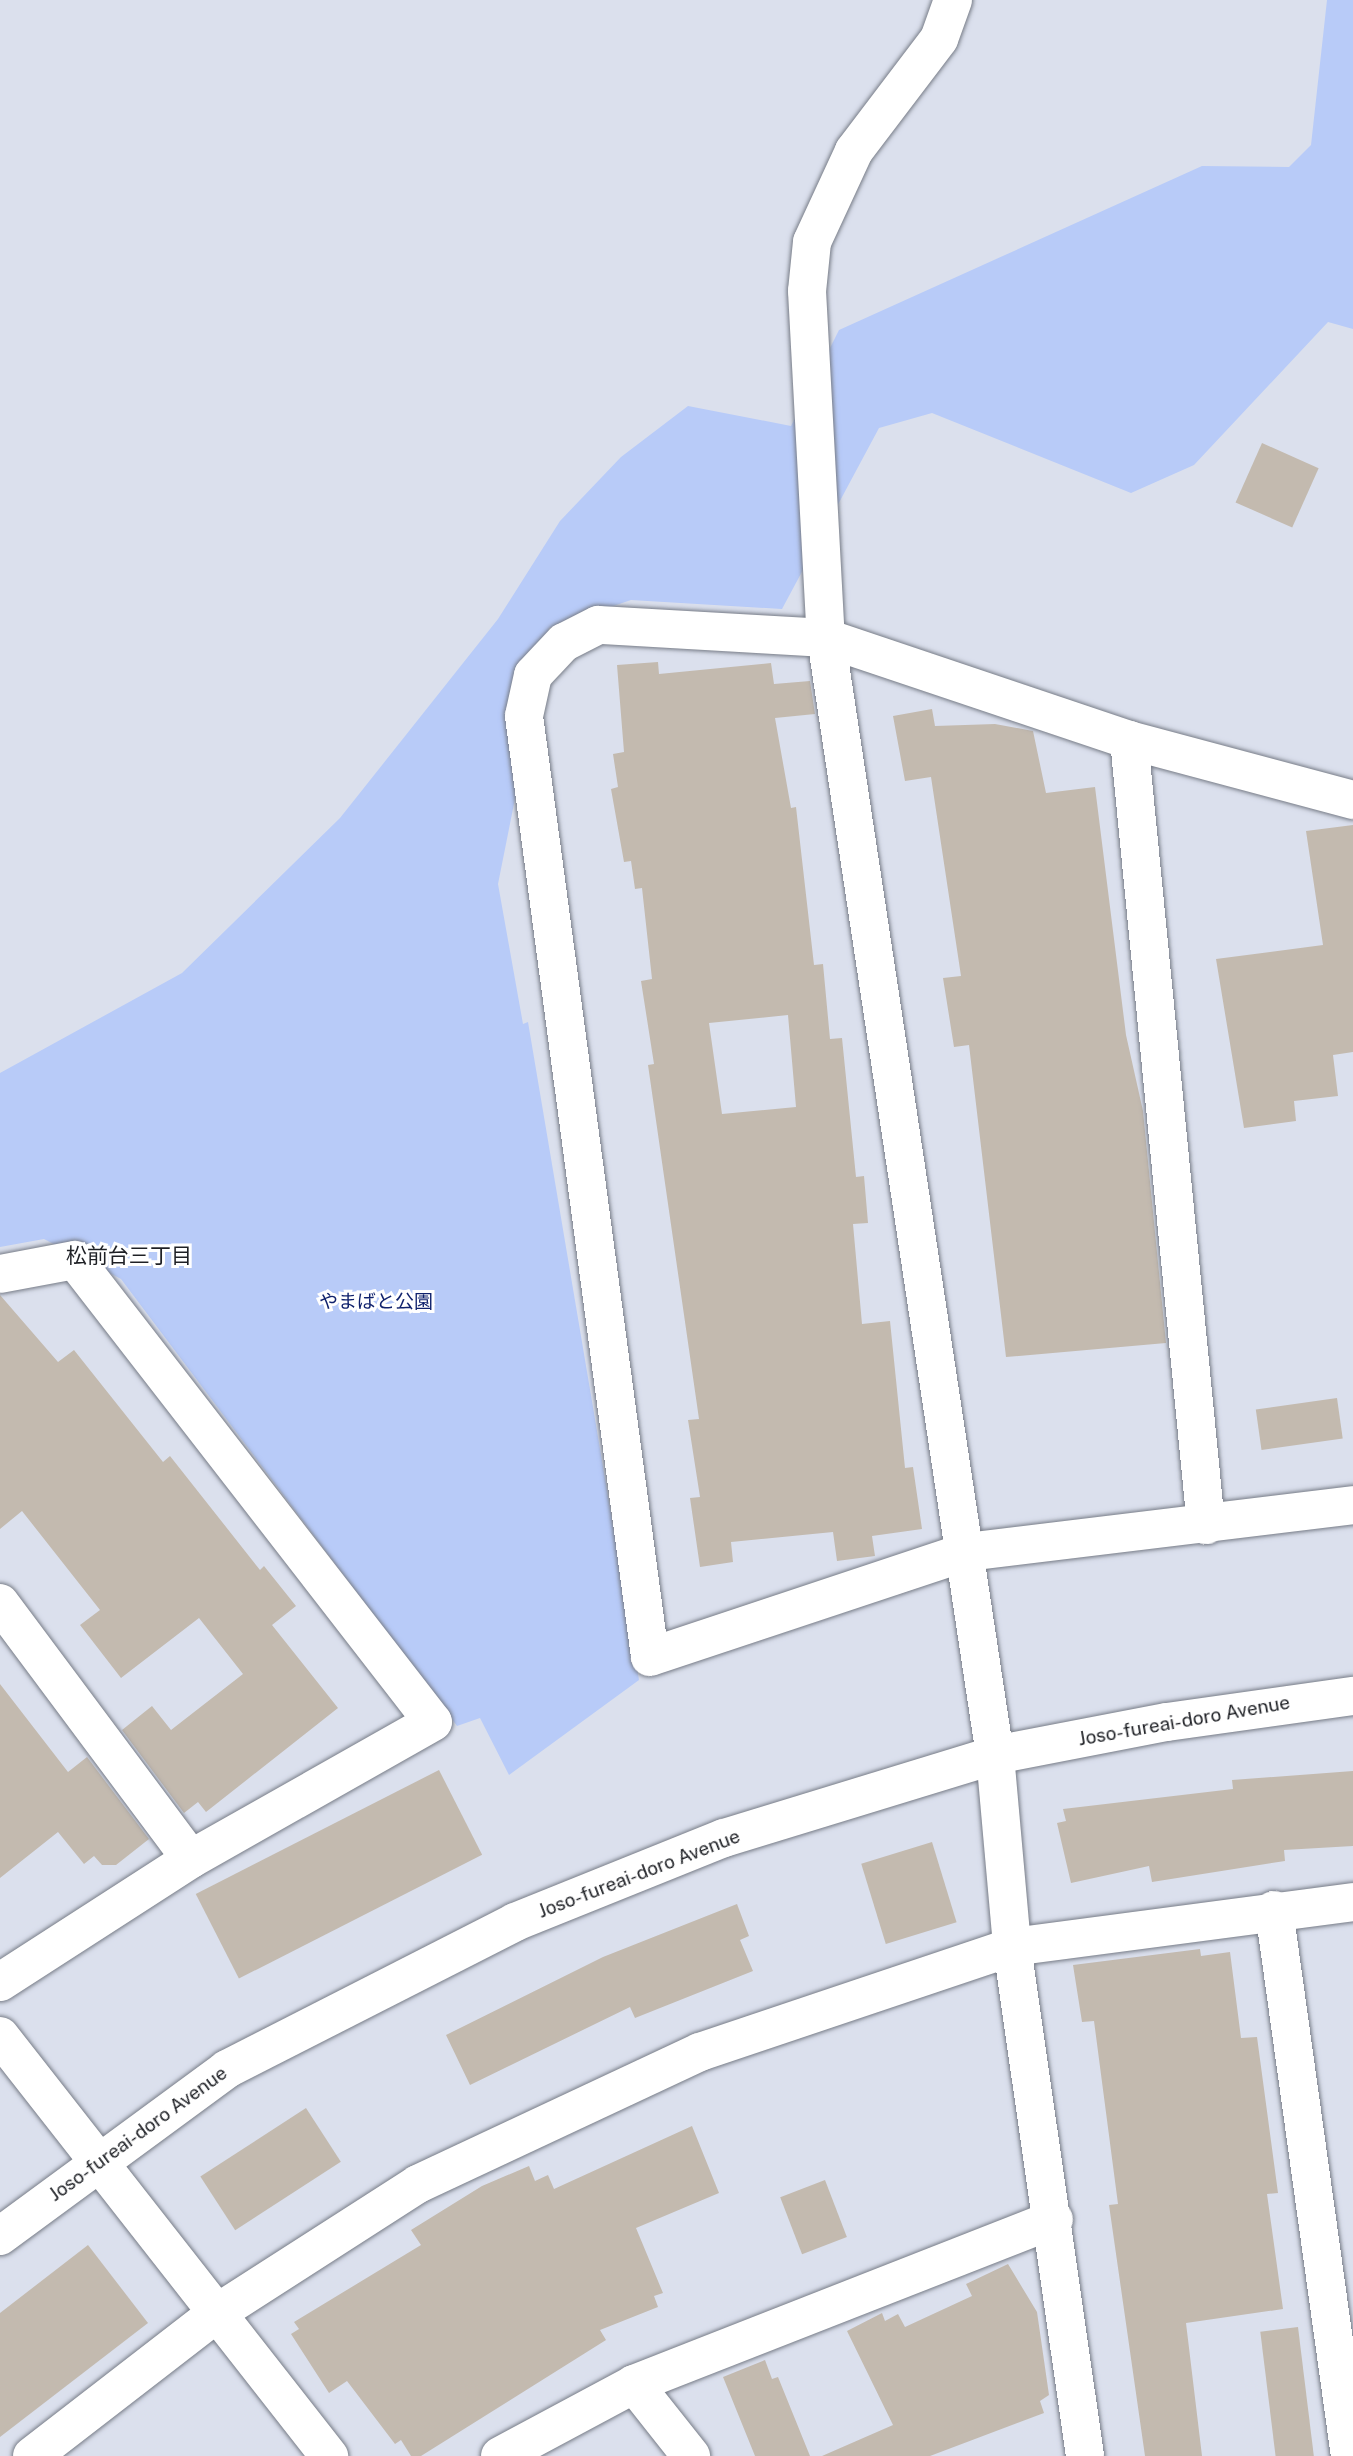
<!DOCTYPE html>
<html>
<head>
<meta charset="utf-8">
<style>
  body { margin:0 }
  #map { position:relative; width:1353px; height:2456px; overflow:hidden; background:#dbe0ed; font-family:"Public Sans","Noto Sans JP",sans-serif }
  div>[style] { position:absolute }
  .green>* { inset:0; background:#b8cbf8 }
  .building>* { inset:0; background:#c3baaf; transform-origin:0 0 }
  .roads { filter:drop-shadow(0 0 2px #777c87) drop-shadow(0 0 2px #777c87) }
  .street>* { height:38px; margin:-19px; padding:0 19px; transform-origin:19px; border-radius:19px; background:#fff }
  .secondary>* { height:38px; margin:-19px; padding:0 19px; transform-origin:19px; border-radius:19px; background:#fff }
  span { translate:-50% -50%; white-space:nowrap; text-align:center; line-height:1.15; -webkit-text-stroke:6px #fff; paint-order:stroke }
  .park-label { font-size:19px; color:#10226d }
  .street-label { font-size:19px; color:#1e2025 }
  .neighbourhood-label { font-size:21px; color:#1e2025 }
</style>
</head>
<body>
<div id="map">
  <div class="green">
    <i style="clip-path:polygon(1327px 0,1353px 0,1353px 329px,1328px 322px,1194px 465px,1131px 493px,932px 413px,879px 428px,782px 609px,631px 600px,549px 628px,498px 884px,523px 1024px,528px 1022px,639px 1680px,509px 1775px,480px 1718px,457px 1726px,121px 1279px,44px 1239px,0 1247px,0 1073px,182px 973px,340px 818px,498px 619px,560px 521px,621px 457px,688px 406px,791px 426px,839px 330px,1202px 166px,1289px 167px,1311px 145px)"></i>
  </div>
  <div class="building">
    <i style="left:1262px;top:443px;width:62px;height:65px;rotate:24deg"></i>
    <i style="clip-path:polygon(evenodd,658px 662px,659px 674px,771px 663px,774px 684px,810px 681px,815px 714px,775px 718px,791px 808px,796px 807px,814px 965px,823px 964px,830px 1039px,842px 1038px,856px 1177px,864px 1176px,868px 1223px,853px 1224px,862px 1324px,890px 1321px,905px 1468px,913px 1467px,922px 1529px,872px 1536px,875px 1556px,837px 1561px,833px 1532px,731px 1542px,733px 1562px,700px 1567px,690px 1498px,700px 1497px,688px 1420px,699px 1419px,648px 1065px,654px 1064px,641px 981px,652px 979px,642px 888px,635px 889px,631px 861px,624px 862px,611px 789px,618px 787px,613px 754px,624px 752px,617px 665px,658px 662px,788px 1015px,796px 1107px,722px 1114px,709px 1023px,788px 1015px)"></i>
    <i style="clip-path:polygon(932px 709px,935px 726px,995px 724px,1033px 731px,1046px 793px,1095px 787px,1126px 1035px,1143px 1111px,1166px 1343px,1006px 1357px,969px 1045px,954px 1047px,943px 978px,961px 976px,931px 777px,905px 781px,893px 716px)"></i>
    <i style="clip-path:polygon(1353px 825px,1353px 1052px,1333px 1055px,1338px 1096px,1294px 1101px,1296px 1121px,1244px 1128px,1216px 959px,1323px 945px,1306px 831px)"></i>
    <i style="clip-path:polygon(0 1295px,58px 1362px,74px 1350px,163px 1462px,170px 1456px,260px 1570px,264px 1566px,296px 1606px,272px 1625px,338px 1708px,206px 1812px,198px 1802px,184px 1813px,122px 1730px,152px 1706px,171px 1730px,243px 1674px,199px 1618px,121px 1678px,80px 1625px,100px 1610px,22px 1511px,0 1529px)"></i>
    <i style="left:1337px;top:1398px;width:41px;height:82px;rotate:82deg"></i>
    <i style="clip-path:polygon(0 1684px,68px 1772px,87px 1757px,149px 1839px,116px 1865px,102px 1865px,94px 1856px,84px 1864px,58px 1832px,0 1878px)"></i>
    <i style="left:439px;top:1770px;width:95px;height:273px;rotate:63deg"></i>
    <i style="clip-path:polygon(1353px 1771px,1353px 1846px,1284px 1850px,1285px 1861px,1152px 1882px,1149px 1866px,1071px 1883px,1057px 1823px,1066px 1821px,1063px 1809px,1233px 1789px,1232px 1780px)"></i>
    <i style="left:932px;top:1842px;width:84px;height:74px;rotate:73deg"></i>
    <i style="clip-path:polygon(737px 1904px,749px 1936px,740px 1940px,753px 1971px,635px 2018px,630px 2007px,470px 2085px,446px 2035px,603px 1957px)"></i>
    <i style="clip-path:polygon(1200px 1949px,1201px 1956px,1230px 1952px,1241px 2038px,1257px 2037px,1278px 2193px,1267px 2194px,1283px 2309px,1186px 2323px,1202px 2456px,1145px 2456px,1109px 2205px,1118px 2204px,1094px 2021px,1082px 2022px,1073px 1965px)"></i>
    <i style="left:306px;top:2108px;width:64px;height:126px;rotate:57deg"></i>
    <i style="clip-path:polygon(692px 2126px,719px 2193px,636px 2228px,663px 2293px,654px 2296px,658px 2307px,600px 2330px,606px 2340px,421px 2456px,411px 2456px,401px 2440px,395px 2444px,347px 2381px,329px 2393px,291px 2334px,299px 2329px,294px 2322px,421px 2245px,411px 2230px,482px 2186px,529px 2166px,535px 2181px,548px 2175px,554px 2189px)"></i>
    <i style="left:825px;top:2180px;width:61px;height:48px;rotate:69deg"></i>
    <i style="clip-path:polygon(88px 2245px,148px 2323px,0 2437px,0 2313px)"></i>
    <i style="clip-path:polygon(1008px 2264px,1037px 2312px,1049px 2395px,1040px 2401px,1044px 2413px,930px 2456px,822px 2456px,893px 2425px,847px 2331px,882px 2313px,885px 2321px,898px 2314px,905px 2327px,972px 2296px,966px 2284px)"></i>
    <i style="left:1298px;top:2327px;width:130px;height:38px;rotate:83deg"></i>
    <i style="clip-path:polygon(765px 2360px,772px 2379px,778px 2377px,810px 2456px,755px 2456px,723px 2377px)"></i>
  </div>
  <div class="roads">
    <div class="street">
      <i style="left:953px;top:0;width:41px;rotate:109.7deg"></i>
      <i style="left:939px;top:39px;width:141px;rotate:127.2deg"></i>
      <i style="left:854px;top:151px;width:100px;rotate:114.8deg"></i>
      <i style="left:812px;top:242px;width:49px;rotate:95.8deg"></i>
      <i style="left:807px;top:291px;width:348px;rotate:86.9deg"></i>
      <i style="left:826px;top:638px;width:1130px;rotate:81.4deg"></i>
      <i style="left:995px;top:1755px;width:193px;rotate:84.9deg"></i>
      <i style="left:1012px;top:1947px;width:514px;rotate:81.84deg"></i>
      <i style="left:1129px;top:740px;width:789px;rotate:84.4deg"></i>
      <i style="left:1353px;top:800px;width:232px;rotate:-165deg"></i>
      <i style="left:1129px;top:740px;width:320px;rotate:-161.4deg"></i>
      <i style="left:826px;top:638px;width:228px;rotate:-176.7deg"></i>
      <i style="left:598px;top:625px;width:38px;rotate:153deg"></i>
      <i style="left:564px;top:642px;width:45px;rotate:133.2deg"></i>
      <i style="left:533px;top:675px;width:42px;rotate:102.4deg"></i>
      <i style="left:524px;top:716px;width:949px;rotate:82.37deg"></i>
      <i style="left:650px;top:1657px;width:333px;rotate:-18.4deg"></i>
      <i style="left:966px;top:1552px;width:390px;rotate:-6.9deg"></i>
      <i style="left:0;top:1274px;width:76px;rotate:-10.6deg"></i>
      <i style="left:75px;top:1260px;width:584px;rotate:52.23deg"></i>
      <i style="left:433px;top:1722px;width:278px;rotate:150.5deg"></i>
      <i style="left:191px;top:1859px;width:227px;rotate:147.2deg"></i>
      <i style="left:0;top:1603px;width:319px;rotate:53.3deg"></i>
      <i style="left:1274px;top:1910px;width:551px;rotate:82.08deg"></i>
      <i style="left:0;top:2036px;width:534px;rotate:51.93deg"></i>
      <i style="left:634px;top:2384px;width:92px;rotate:51.6deg"></i>
      <i style="left:32px;top:2456px;width:234px;rotate:-37.7deg"></i>
      <i style="left:217px;top:2313px;width:239px;rotate:-32.7deg"></i>
      <i style="left:418px;top:2184px;width:311px;rotate:-25.1deg"></i>
      <i style="left:700px;top:2052px;width:329px;rotate:-18.6deg"></i>
      <i style="left:1012px;top:1947px;width:344px;rotate:-7.5deg"></i>
      <i style="left:500px;top:2456px;width:152px;rotate:-28.2deg"></i>
      <i style="left:634px;top:2384px;width:451px;rotate:-21.4deg"></i>
    </div>
    <div class="secondary">
      <i style="left:0;top:2236px;width:282px;rotate:-36.3deg"></i>
      <i style="left:227px;top:2069px;width:323px;rotate:-27deg"></i>
      <i style="left:515px;top:1922px;width:225px;rotate:-21.9deg"></i>
      <i style="left:724px;top:1838px;width:283px;rotate:-17deg"></i>
      <i style="left:995px;top:1755px;width:175px;rotate:-10.9deg"></i>
      <i style="left:1167px;top:1722px;width:188px;rotate:-8deg"></i>
    </div>
  </div>
  <div class="park-label">
    <span style="left:376px;top:1302px">やまばと公園</span>
  </div>
  <div class="street-label">
    <span style="left:1184px;top:1721px;rotate:-10deg">Joso-fureai-doro Avenue</span>
    <span style="left:639px;top:1874px;rotate:-21deg">Joso-fureai-doro Avenue</span>
    <span style="left:138px;top:2134px;rotate:-36deg">Joso-fureai-doro Avenue</span>
  </div>
  <div class="neighbourhood-label">
    <span style="left:129px;top:1256px">松前台三丁目</span>
  </div>
</div>
</body>
</html>
